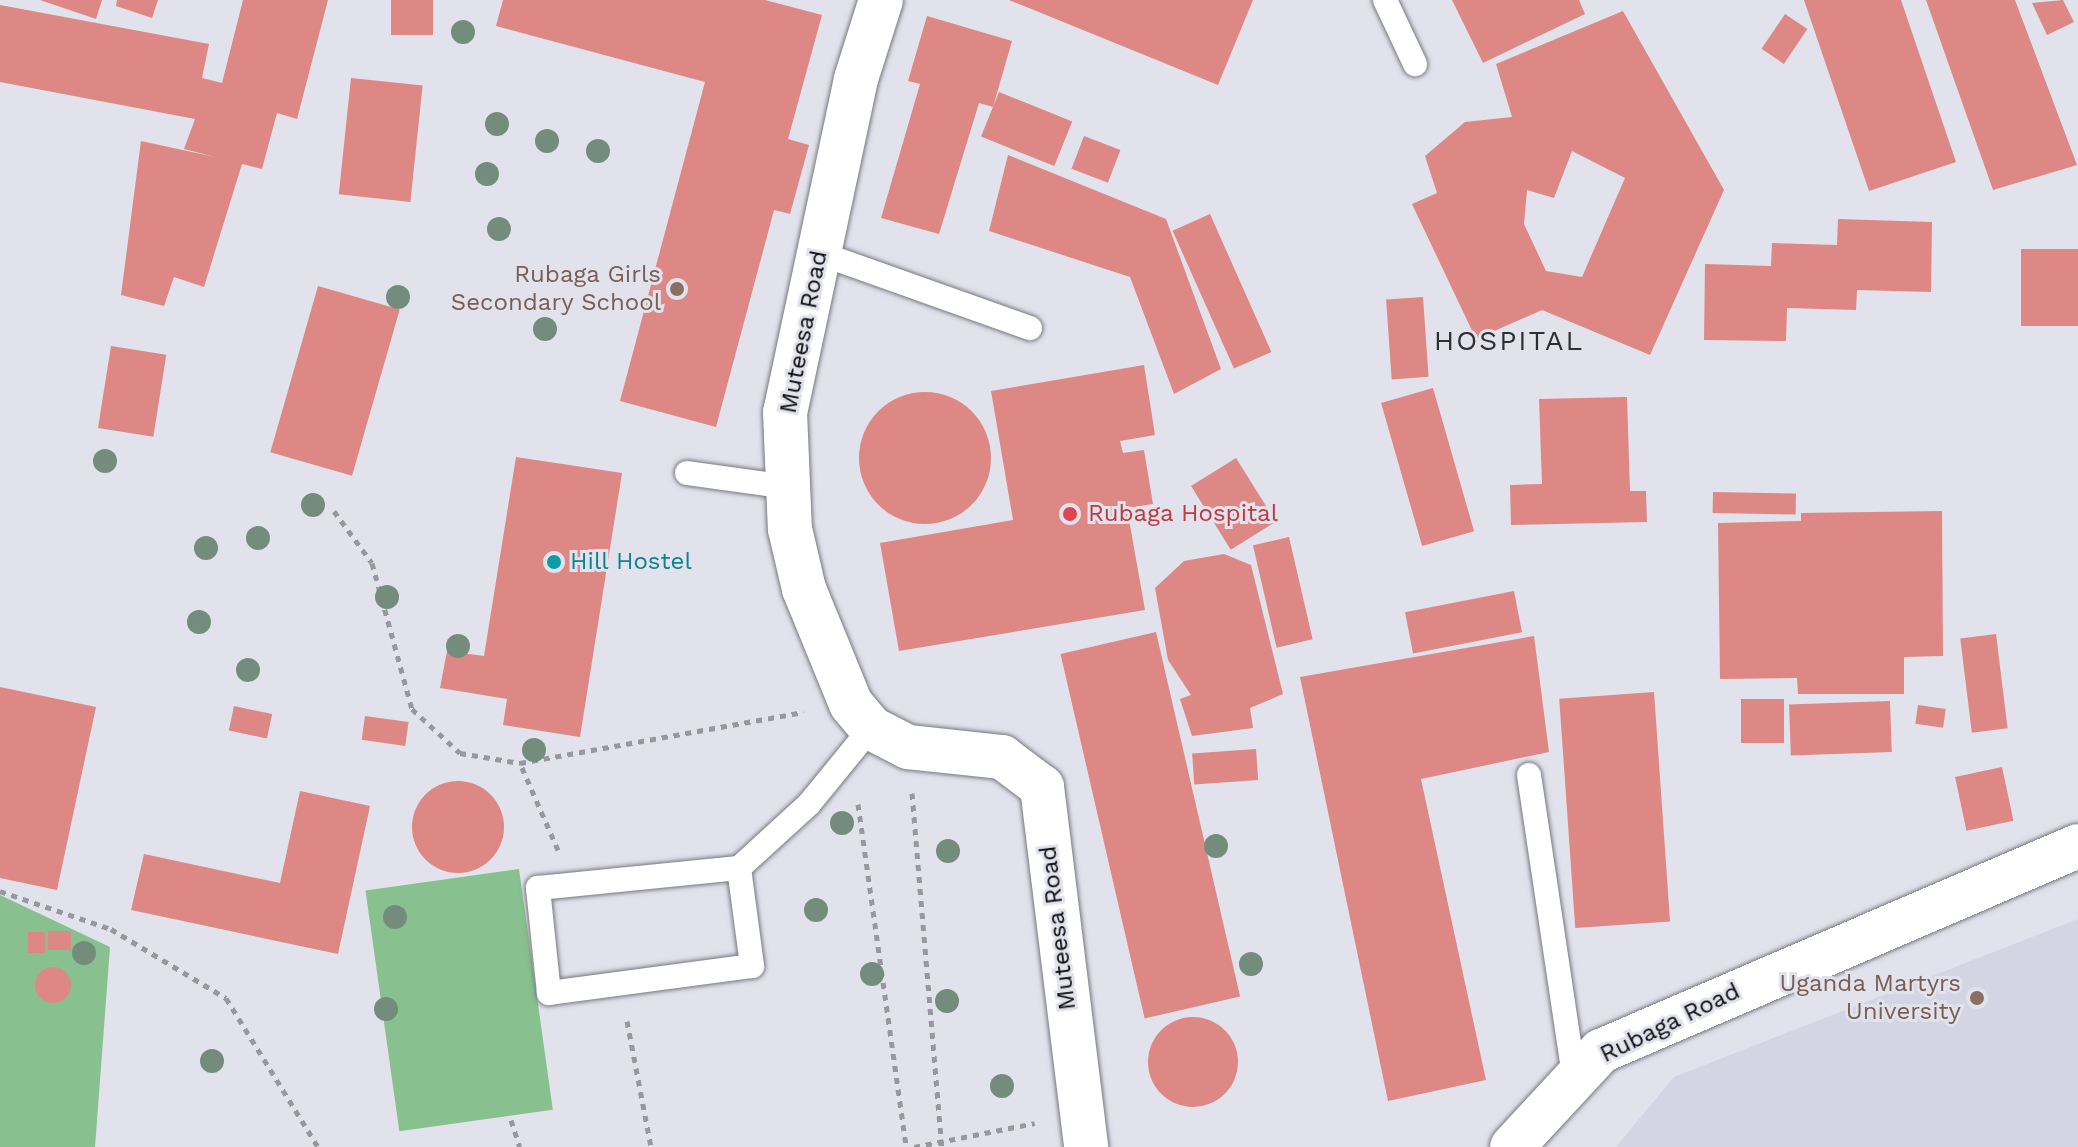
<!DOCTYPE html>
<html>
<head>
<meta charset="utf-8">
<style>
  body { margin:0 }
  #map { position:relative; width:2078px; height:1147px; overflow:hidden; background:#e1e2eb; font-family:"Work Sans",sans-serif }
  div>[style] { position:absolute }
  .built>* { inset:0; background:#d3d4e4 }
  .green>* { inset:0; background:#89c08f; transform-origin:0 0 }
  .building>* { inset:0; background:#dd8884; transform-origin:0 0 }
  .round { border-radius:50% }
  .path>* { height:5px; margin-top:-2.5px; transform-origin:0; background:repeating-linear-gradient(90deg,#97989f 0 6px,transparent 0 12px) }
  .roads { filter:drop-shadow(0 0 2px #777880) drop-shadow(0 0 2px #777880) }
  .service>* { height:24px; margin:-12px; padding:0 12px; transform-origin:12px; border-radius:12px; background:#fff }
  .tertiary>* { height:44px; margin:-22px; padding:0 22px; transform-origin:22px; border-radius:22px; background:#fff }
  .secondary>* { height:44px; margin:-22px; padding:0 22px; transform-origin:22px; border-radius:22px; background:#fff }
  .trees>* { width:24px; height:24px; margin:-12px; border-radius:50%; background:#738c7c }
  .dots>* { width:22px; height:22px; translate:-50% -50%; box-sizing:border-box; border:4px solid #e1e2eb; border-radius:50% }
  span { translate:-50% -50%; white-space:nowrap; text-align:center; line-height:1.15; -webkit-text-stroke:6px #e1e2eb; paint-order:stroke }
  .education-label { font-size:24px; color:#785e54 }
  .right { translate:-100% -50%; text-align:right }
  .street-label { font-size:24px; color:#0d0d10 }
  .health-label { font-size:24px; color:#be3a42 }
  .left { translate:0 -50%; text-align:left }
  .culture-label { font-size:24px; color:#0d838f }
  .quarter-label { font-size:28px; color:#2e2e35; letter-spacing:2px }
</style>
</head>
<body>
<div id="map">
  <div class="built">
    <i style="clip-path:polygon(2078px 919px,2078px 1147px,1616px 1147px,1674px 1077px)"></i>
  </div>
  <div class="green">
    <i style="left:519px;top:869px;width:243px;height:155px;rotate:82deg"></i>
    <i style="clip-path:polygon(0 895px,110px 947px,95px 1147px,0 1147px)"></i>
  </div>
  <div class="building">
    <i style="clip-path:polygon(40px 0,102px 0,96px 19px)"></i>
    <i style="clip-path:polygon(117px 0,158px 0,152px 18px,116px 6px)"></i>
    <i style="clip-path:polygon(243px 0,328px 0,297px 119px,277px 113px,262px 169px,242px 164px,204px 287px,174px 277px,164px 306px,121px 295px,141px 141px,215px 157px,184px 149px,195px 119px,0 82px,0 5px,209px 44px,202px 78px,222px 83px)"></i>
    <i style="left:391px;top:0;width:42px;height:35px"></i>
    <i style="clip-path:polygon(503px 0,765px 0,822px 15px,788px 139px,809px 145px,790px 214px,774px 210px,716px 427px,620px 401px,705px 82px,496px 26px)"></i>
    <i style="clip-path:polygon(1009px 0,1253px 0,1218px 85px)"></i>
    <i style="clip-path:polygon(1452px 0,1579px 0,1585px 14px,1483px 63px)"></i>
    <i style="clip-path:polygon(1804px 0,1901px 0,1956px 162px,1869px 191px)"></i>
    <i style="clip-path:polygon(1926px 0,2015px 0,2077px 165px,1993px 190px)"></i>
    <i style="clip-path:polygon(2063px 0,2074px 22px,2047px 35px,2032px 3px)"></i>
    <i style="clip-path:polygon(evenodd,1623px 11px,1724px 190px,1650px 355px,1542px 310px,1476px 339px,1412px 204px,1437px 193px,1425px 156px,1465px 122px,1512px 117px,1496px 64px,1623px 11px,1572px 151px,1625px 178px,1582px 277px,1546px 271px,1524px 224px,1527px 190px,1554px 198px,1572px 151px)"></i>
    <i style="left:1785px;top:14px;width:27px;height:42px;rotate:34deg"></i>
    <i style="clip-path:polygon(927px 16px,1012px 41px,993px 107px,979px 103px,939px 234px,881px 218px,920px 84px,908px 81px)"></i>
    <i style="left:351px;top:78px;width:72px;height:117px;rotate:6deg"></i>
    <i style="left:999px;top:92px;width:79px;height:48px;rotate:22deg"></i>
    <i style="left:1084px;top:136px;width:39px;height:35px;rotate:21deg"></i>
    <i style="clip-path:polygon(1008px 155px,1166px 219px,1221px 369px,1174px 394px,1130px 277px,989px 231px)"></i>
    <i style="left:1210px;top:214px;width:151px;height:41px;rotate:66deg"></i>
    <i style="clip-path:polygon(1838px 219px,1932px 222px,1931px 292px,1857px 290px,1856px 310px,1787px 308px,1786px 341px,1704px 340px,1705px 264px,1771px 266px,1772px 243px,1837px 245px)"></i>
    <i style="left:2078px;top:249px;width:77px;height:57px;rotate:90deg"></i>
    <i style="left:318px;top:286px;width:85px;height:173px;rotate:16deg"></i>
    <i style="left:1423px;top:297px;width:80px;height:37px;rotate:86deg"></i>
    <i style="left:111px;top:346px;width:56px;height:83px;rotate:9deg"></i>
    <i style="clip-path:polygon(1144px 365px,1155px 435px,1120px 441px,1123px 453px,1144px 450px,1153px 504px,1127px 508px,1145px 610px,899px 651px,880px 543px,1013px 520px,991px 391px)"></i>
    <i style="left:1433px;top:388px;width:149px;height:54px;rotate:74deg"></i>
    <i class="round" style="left:859px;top:392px;width:132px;height:132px"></i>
    <i style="clip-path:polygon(1627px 397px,1630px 491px,1646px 491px,1647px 522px,1511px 525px,1510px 485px,1542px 484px,1539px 399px)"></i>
    <i style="clip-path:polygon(516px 457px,622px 473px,580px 737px,503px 725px,507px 699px,440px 688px,447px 651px,484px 656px)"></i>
    <i style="left:1236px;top:458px;width:75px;height:53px;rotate:58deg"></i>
    <i style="left:1713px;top:492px;width:83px;height:21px;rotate:1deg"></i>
    <i style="clip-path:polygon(1942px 511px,1943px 656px,1904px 657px,1904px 694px,1798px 694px,1797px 678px,1720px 679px,1718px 523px,1801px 521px,1801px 513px)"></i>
    <i style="left:1289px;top:537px;width:105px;height:37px;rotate:77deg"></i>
    <i style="clip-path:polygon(1224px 554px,1251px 565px,1283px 694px,1250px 708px,1253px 728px,1192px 736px,1180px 699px,1191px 695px,1168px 660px,1155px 588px,1184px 561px)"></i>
    <i style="left:1514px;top:591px;width:42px;height:111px;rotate:79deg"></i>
    <i style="left:1156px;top:632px;width:374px;height:98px;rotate:77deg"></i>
    <i style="left:1996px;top:634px;width:95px;height:36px;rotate:83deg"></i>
    <i style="clip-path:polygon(1534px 636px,1549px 752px,1421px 779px,1486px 1080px,1388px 1101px,1300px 677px)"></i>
    <i style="clip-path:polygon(0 687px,96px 707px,57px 890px,0 878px)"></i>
    <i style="left:1654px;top:692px;width:230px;height:95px;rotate:86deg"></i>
    <i style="left:1741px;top:699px;width:43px;height:44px"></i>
    <i style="left:1890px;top:701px;width:51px;height:101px;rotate:88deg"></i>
    <i style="left:1918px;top:705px;width:28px;height:19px;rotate:8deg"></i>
    <i style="left:234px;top:706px;width:39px;height:25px;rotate:12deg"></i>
    <i style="left:365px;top:716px;width:44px;height:24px;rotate:8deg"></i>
    <i style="left:1256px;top:749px;width:31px;height:64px;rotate:86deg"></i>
    <i style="left:2002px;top:767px;width:55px;height:48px;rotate:78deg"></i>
    <i class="round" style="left:412px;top:781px;width:92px;height:92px"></i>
    <i style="clip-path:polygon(300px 791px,370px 806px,338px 954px,131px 910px,144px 854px,280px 883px)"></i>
    <i style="left:48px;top:931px;width:23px;height:19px"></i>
    <i style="left:28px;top:932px;width:17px;height:21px"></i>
    <i class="round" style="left:35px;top:967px;width:36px;height:36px"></i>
    <i class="round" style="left:1148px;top:1017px;width:90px;height:90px"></i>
  </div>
  <div class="path">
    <i style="left:334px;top:511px;width:64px;rotate:53.8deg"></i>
    <i style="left:372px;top:563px;width:151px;rotate:74.7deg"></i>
    <i style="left:412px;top:709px;width:65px;rotate:42.5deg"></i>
    <i style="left:460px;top:753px;width:61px;rotate:9.5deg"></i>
    <i style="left:912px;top:793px;width:355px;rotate:85.2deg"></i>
    <i style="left:858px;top:804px;width:346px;rotate:82deg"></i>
    <i style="left:558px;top:850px;width:95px;rotate:-113.6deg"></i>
    <i style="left:520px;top:763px;width:288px;rotate:-10.2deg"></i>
    <i style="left:0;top:891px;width:117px;rotate:18.9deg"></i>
    <i style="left:111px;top:929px;width:134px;rotate:31deg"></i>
    <i style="left:226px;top:998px;width:175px;rotate:58.3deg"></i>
    <i style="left:627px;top:1021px;width:128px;rotate:79.2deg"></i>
    <i style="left:511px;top:1120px;width:28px;rotate:72deg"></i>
    <i style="left:914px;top:1147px;width:123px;rotate:-11.2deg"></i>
  </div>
  <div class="roads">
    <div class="service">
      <i style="left:1385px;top:0;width:71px;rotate:64.9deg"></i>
      <i style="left:819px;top:253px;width:224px;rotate:19.6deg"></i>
      <i style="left:687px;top:473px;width:102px;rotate:7.9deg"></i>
      <i style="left:1529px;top:775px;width:305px;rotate:81.5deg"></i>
      <i style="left:739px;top:868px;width:99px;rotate:82.4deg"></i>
      <i style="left:752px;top:966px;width:205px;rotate:172.4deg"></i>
      <i style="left:549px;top:993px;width:106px;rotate:-96deg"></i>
      <i style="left:538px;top:888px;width:202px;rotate:-5.7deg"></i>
      <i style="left:739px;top:868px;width:95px;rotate:-42.4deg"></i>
      <i style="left:809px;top:804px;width:98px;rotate:-50.8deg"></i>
    </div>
    <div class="tertiary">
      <i style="left:881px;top:0;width:83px;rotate:107.6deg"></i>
      <i style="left:856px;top:79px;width:340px;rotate:102deg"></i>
      <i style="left:785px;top:412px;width:117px;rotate:87.6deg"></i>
      <i style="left:790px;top:529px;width:62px;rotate:76.9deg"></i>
      <i style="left:804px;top:589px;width:124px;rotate:67.8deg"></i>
      <i style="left:851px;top:704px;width:31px;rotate:50deg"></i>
      <i style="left:871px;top:728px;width:42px;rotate:27.2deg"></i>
      <i style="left:908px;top:747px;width:95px;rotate:6.1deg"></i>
      <i style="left:1002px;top:757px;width:50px;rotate:36.9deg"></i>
      <i style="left:1042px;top:787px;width:363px;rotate:83deg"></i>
    </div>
    <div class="secondary">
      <i style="left:1512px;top:1147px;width:131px;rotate:-47.2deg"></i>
      <i style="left:1601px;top:1051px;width:519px;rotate:-23.26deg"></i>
    </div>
  </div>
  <div class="trees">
    <i style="left:463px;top:32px"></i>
    <i style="left:497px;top:124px"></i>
    <i style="left:547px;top:141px"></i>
    <i style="left:598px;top:151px"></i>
    <i style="left:487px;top:174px"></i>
    <i style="left:499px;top:229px"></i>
    <i style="left:398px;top:297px"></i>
    <i style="left:545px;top:329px"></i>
    <i style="left:105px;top:461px"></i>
    <i style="left:313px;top:505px"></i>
    <i style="left:258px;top:538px"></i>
    <i style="left:206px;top:548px"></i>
    <i style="left:387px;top:597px"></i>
    <i style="left:199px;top:622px"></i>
    <i style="left:458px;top:646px"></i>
    <i style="left:248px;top:670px"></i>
    <i style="left:534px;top:750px"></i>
    <i style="left:842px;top:823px"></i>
    <i style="left:1216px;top:846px"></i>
    <i style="left:948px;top:851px"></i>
    <i style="left:816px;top:910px"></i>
    <i style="left:395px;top:917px"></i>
    <i style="left:84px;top:953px"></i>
    <i style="left:1251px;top:964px"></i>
    <i style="left:872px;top:974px"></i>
    <i style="left:947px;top:1001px"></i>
    <i style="left:386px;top:1009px"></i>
    <i style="left:212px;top:1061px"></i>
    <i style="left:1002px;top:1086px"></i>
  </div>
  <div class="dots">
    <i style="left:677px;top:289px;background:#8d6e63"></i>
    <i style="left:1070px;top:514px;background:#e0444e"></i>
    <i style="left:554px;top:562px;background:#0f9aa8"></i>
    <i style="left:1977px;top:998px;background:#8d6e63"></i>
  </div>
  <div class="education-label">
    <span class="right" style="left:661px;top:289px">Rubaga Girls<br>Secondary School</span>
    <span class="right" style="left:1961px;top:998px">Uganda Martyrs<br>University</span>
  </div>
  <div class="street-label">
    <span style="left:804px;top:332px;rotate:-79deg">Muteesa Road</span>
    <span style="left:1058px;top:928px;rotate:-97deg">Muteesa Road</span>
    <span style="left:1670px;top:1023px;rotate:-26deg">Rubaga Road</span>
  </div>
  <div class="health-label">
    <span class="left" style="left:1088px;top:514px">Rubaga Hospital</span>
  </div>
  <div class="culture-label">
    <span class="left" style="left:570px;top:562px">Hill Hostel</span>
  </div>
  <div class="quarter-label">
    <span style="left:1509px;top:341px">HOSPITAL</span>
  </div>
</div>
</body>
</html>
